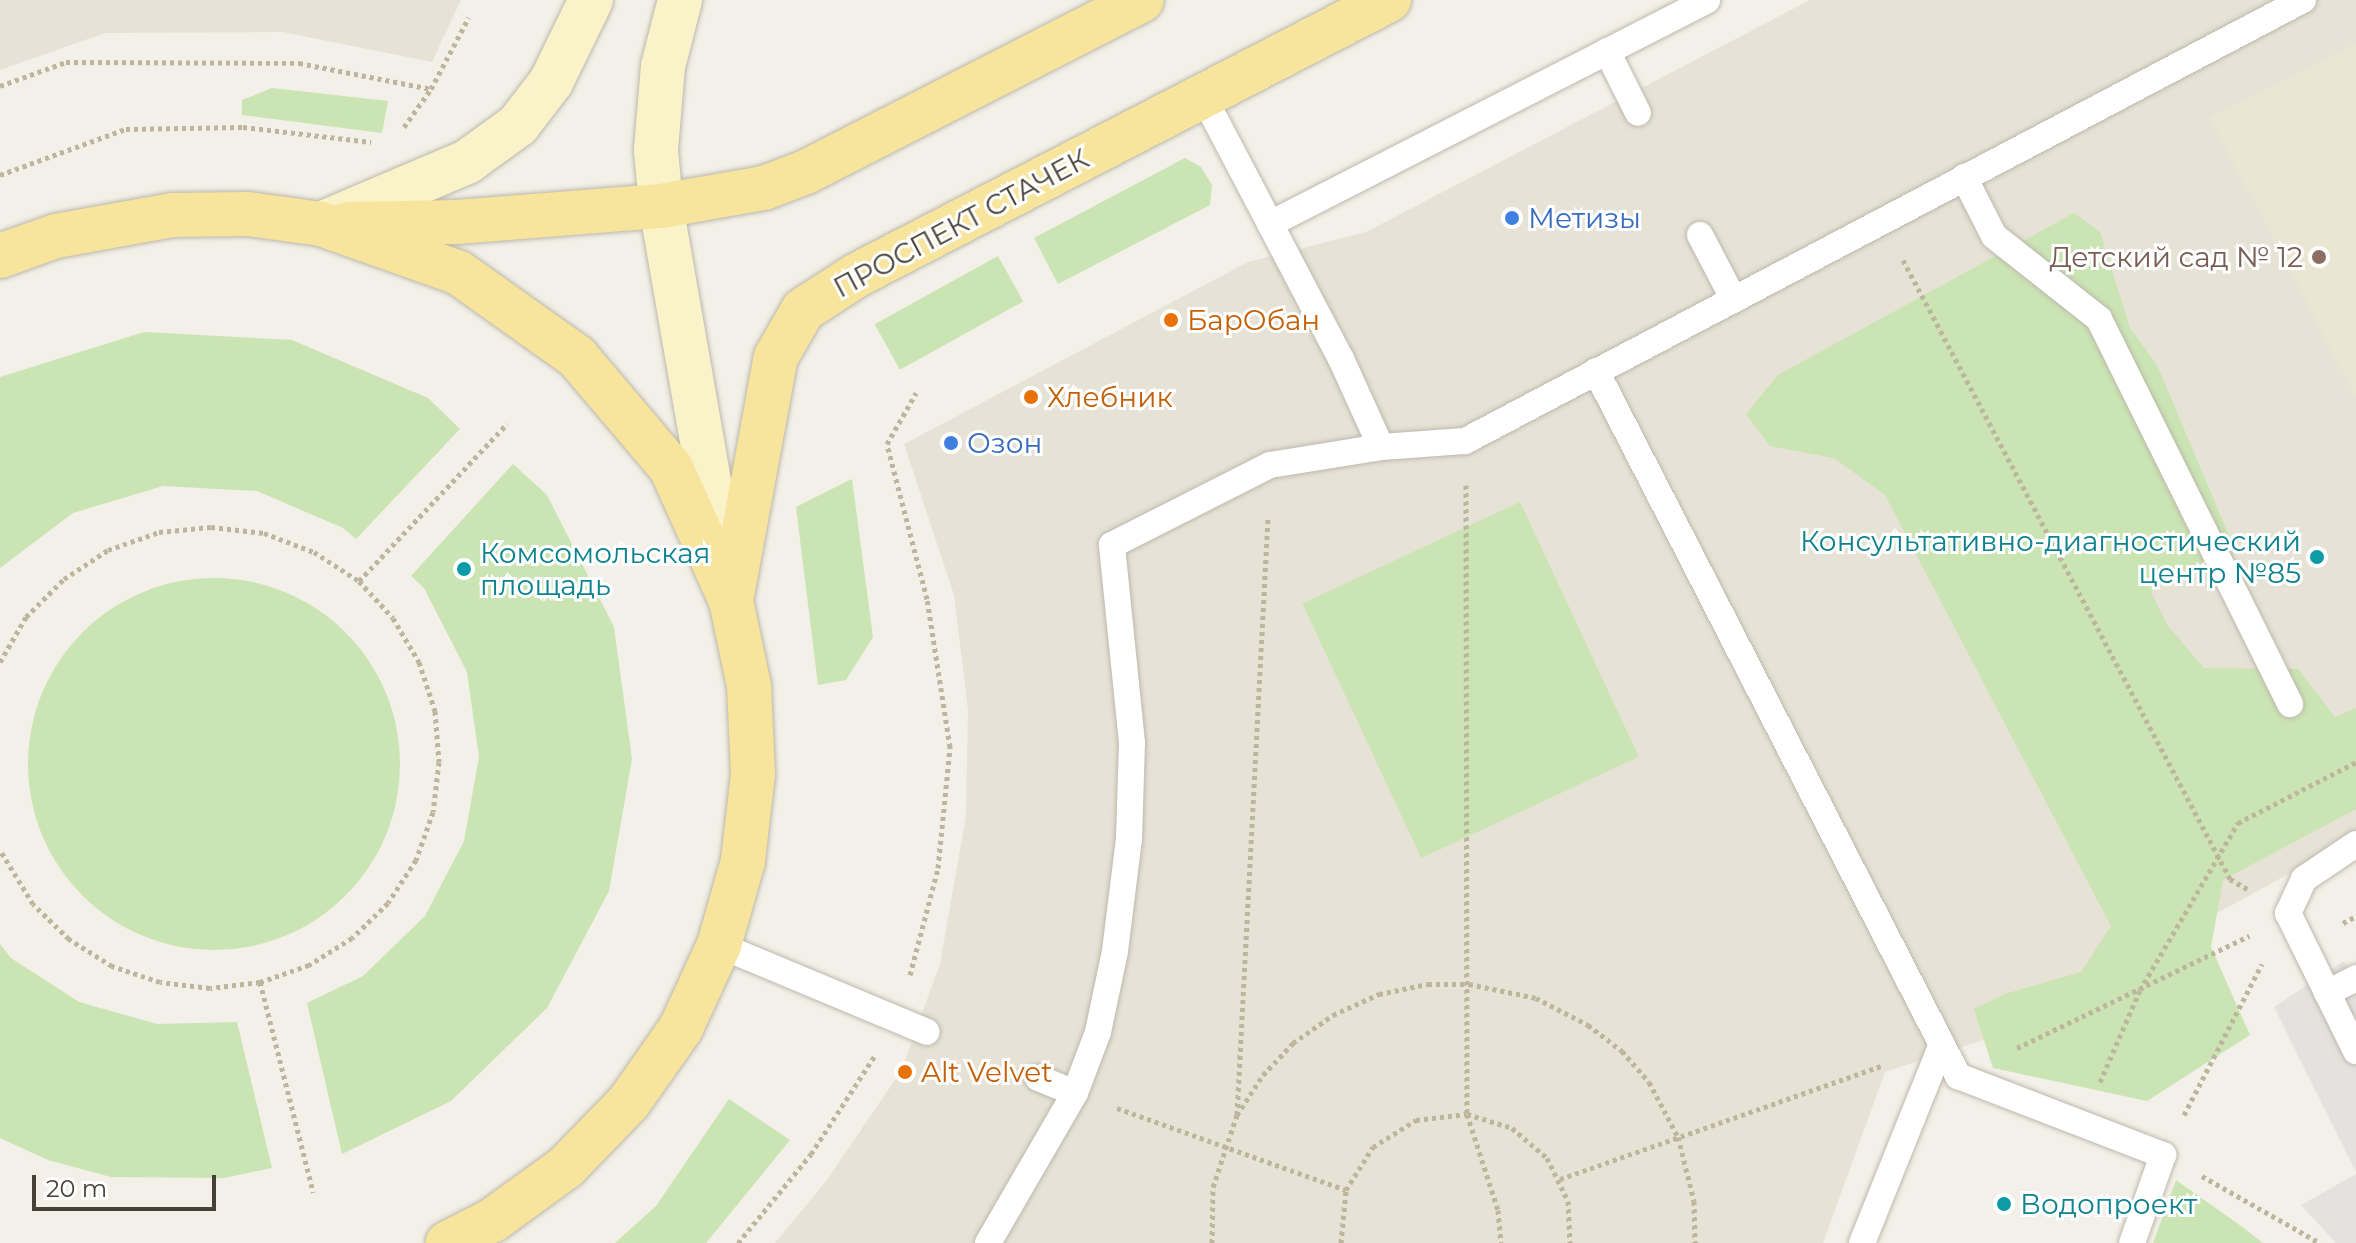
<!DOCTYPE html>
<html>
<head>
<meta charset="utf-8">
<style>
  body { margin:0 }
  #map { position:relative; width:2356px; height:1243px; overflow:hidden; background:#f2f0e8; font-family:Montserrat,sans-serif }
  div>[style] { position:absolute }
  .residential>* { inset:0; background:#e6e2d6 }
  .education>* { inset:0; background:#ebe6d3 }
  .green>* { inset:0; background:#cae4b3; transform-origin:0 0 }
  .round { border-radius:50% }
  .parking>* { inset:0; background:#e4e2df }
  .path>* { height:5px; margin-top:-2.5px; transform-origin:0; background:repeating-linear-gradient(90deg,#beb59d 0 4px,transparent 0 8px) }
  .roads { filter:drop-shadow(0 0 2px #bdb8ab) drop-shadow(0 0 2px #bdb8ab) }
  .lane>* { height:26px; margin:-13px; padding:0 13px; transform-origin:13px; border-radius:13px; background:#fff }
  .secondary>* { height:44px; margin:-22px; padding:0 22px; transform-origin:22px; border-radius:22px; background:#faf3ca }
  .primary>* { height:44px; margin:-22px; padding:0 22px; transform-origin:22px; border-radius:22px; background:#f7e49d }
  .dots>* { width:22px; height:22px; translate:-50% -50%; box-sizing:border-box; border:4px solid #fff; border-radius:50% }
  span { translate:-50% -50%; white-space:nowrap; text-align:center; line-height:1.15; -webkit-text-stroke:6px #fff; paint-order:stroke }
  .shop-label { font-size:28px; color:#366cbe }
  .left { translate:0 -50%; text-align:left }
  .street-label { font-size:28px; color:#454137 }
  .education-label { font-size:28px; color:#785e54 }
  .right { translate:-100% -50%; text-align:right }
  .food-label { font-size:28px; color:#c56008 }
  .culture-label { font-size:28px; color:#0d838f }
  .scale { position:absolute; left:32px; top:1175px; width:184px; height:36px; box-sizing:border-box; border:4px solid #454137; border-top:0; padding-left:10px; font-size:24px; line-height:28px; white-space:nowrap; color:#454137; -webkit-text-stroke:6px #fff; paint-order:stroke }
</style>
</head>
<body>
<div id="map">
  <div class="residential">
    <i style="clip-path:polygon(0 0,461px 0,432px 62px,283px 32px,105px 33px,0 70px)"></i>
    <i style="clip-path:polygon(1810px 0,2356px 0,2356px 837px,1992px 1037px,1885px 1072px,1823px 1243px,775px 1243px,827px 1180px,901px 1071px,940px 964px,966px 816px,968px 710px,954px 595px,904px 444px,1248px 262px,1366px 232px)"></i>
  </div>
  <div class="education">
    <i style="clip-path:polygon(2356px 43px,2356px 397px,2210px 117px)"></i>
  </div>
  <div class="green">
    <i style="clip-path:polygon(272px 88px,388px 101px,382px 133px,242px 115px,242px 100px)"></i>
    <i style="clip-path:polygon(1185px 158px,1201px 167px,1212px 185px,1210px 205px,1058px 284px,1034px 238px)"></i>
    <i style="clip-path:polygon(2074px 213px,2100px 232px,2130px 328px,2157px 365px,2236px 552px,2180px 571px,2151px 592px,2168px 626px,2204px 668px,2298px 669px,2335px 717px,2356px 708px,2356px 809px,2223px 880px,2211px 947px,2250px 1035px,2147px 1101px,1993px 1068px,1974px 1009px,2005px 994px,2081px 972px,2111px 926px,1885px 495px,1834px 458px,1770px 446px,1746px 414px,1778px 375px)"></i>
    <i style="left:998px;top:256px;width:52px;height:141px;rotate:61deg"></i>
    <i style="clip-path:polygon(144px 332px,292px 340px,428px 398px,460px 429px,356px 539px,343px 528px,257px 491px,163px 486px,73px 513px,0 568px,0 377px)"></i>
    <i style="clip-path:polygon(513px 464px,547px 495px,614px 627px,632px 759px,609px 891px,547px 1008px,451px 1101px,342px 1154px,307px 1003px,363px 976px,425px 916px,464px 841px,479px 757px,467px 672px,424px 588px,411px 576px)"></i>
    <i style="clip-path:polygon(852px 479px,873px 637px,846px 680px,818px 685px,796px 507px)"></i>
    <i style="left:1520px;top:502px;width:281px;height:240px;rotate:65deg"></i>
    <i class="round" style="left:28px;top:578px;width:372px;height:372px"></i>
    <i style="clip-path:polygon(0 944px,11px 958px,79px 1002px,157px 1024px,237px 1022px,272px 1168px,224px 1178px,111px 1177px,48px 1160px,0 1138px)"></i>
    <i style="clip-path:polygon(729px 1099px,790px 1140px,706px 1243px,615px 1243px,656px 1206px)"></i>
    <i style="clip-path:polygon(2176px 1180px,2241px 1226px,2263px 1243px,2153px 1243px)"></i>
  </div>
  <div class="parking">
    <i style="clip-path:polygon(2344px 961px,2356px 984px,2356px 1172px,2274px 1007px)"></i>
    <i style="clip-path:polygon(2356px 1174px,2356px 1243px,2336px 1243px,2301px 1205px)"></i>
  </div>
  <div class="path">
    <i style="left:0;top:86px;width:70px;rotate:-20deg"></i>
    <i style="left:66px;top:62px;width:233px;rotate:0.2deg"></i>
    <i style="left:299px;top:63px;width:135px;rotate:11.1deg"></i>
    <i style="left:431px;top:89px;width:81px;rotate:-62.2deg"></i>
    <i style="left:404px;top:127px;width:47px;rotate:-54.6deg"></i>
    <i style="left:0;top:175px;width:134px;rotate:-20.1deg"></i>
    <i style="left:126px;top:129px;width:117px;rotate:-1deg"></i>
    <i style="left:243px;top:127px;width:129px;rotate:6.7deg"></i>
    <i style="left:1903px;top:260px;width:700px;rotate:62.15deg"></i>
    <i style="left:2230px;top:879px;width:22px;rotate:30deg"></i>
    <i style="left:1466px;top:485px;width:629px;rotate:89.91deg"></i>
    <i style="left:1467px;top:1114px;width:101px;rotate:72.1deg"></i>
    <i style="left:1498px;top:1210px;width:33px;rotate:85deg"></i>
    <i style="left:359px;top:581px;width:216px;rotate:-46.7deg"></i>
    <i style="left:0;top:662px;width:52px;rotate:-60deg"></i>
    <i style="left:26px;top:617px;width:54px;rotate:-45deg"></i>
    <i style="left:64px;top:579px;width:53px;rotate:-33.4deg"></i>
    <i style="left:108px;top:550px;width:54px;rotate:-19.4deg"></i>
    <i style="left:159px;top:532px;width:52px;rotate:-5.5deg"></i>
    <i style="left:211px;top:527px;width:53px;rotate:6.5deg"></i>
    <i style="left:264px;top:533px;width:53px;rotate:20.8deg"></i>
    <i style="left:314px;top:552px;width:54px;rotate:32.8deg"></i>
    <i style="left:359px;top:581px;width:50px;rotate:47.4deg"></i>
    <i style="left:393px;top:618px;width:51px;rotate:59.4deg"></i>
    <i style="left:419px;top:662px;width:52px;rotate:71.9deg"></i>
    <i style="left:435px;top:711px;width:51px;rotate:85.5deg"></i>
    <i style="left:439px;top:762px;width:50px;rotate:96.8deg"></i>
    <i style="left:433px;top:812px;width:51px;rotate:109.5deg"></i>
    <i style="left:416px;top:860px;width:51px;rotate:123.1deg"></i>
    <i style="left:388px;top:903px;width:50px;rotate:135.8deg"></i>
    <i style="left:352px;top:938px;width:51px;rotate:147.9deg"></i>
    <i style="left:309px;top:965px;width:52px;rotate:160.9deg"></i>
    <i style="left:260px;top:982px;width:50px;rotate:173.2deg"></i>
    <i style="left:210px;top:988px;width:50px;rotate:-173.2deg"></i>
    <i style="left:160px;top:982px;width:51px;rotate:-161.6deg"></i>
    <i style="left:112px;top:966px;width:51px;rotate:-147.9deg"></i>
    <i style="left:69px;top:939px;width:50px;rotate:-135.8deg"></i>
    <i style="left:33px;top:904px;width:63px;rotate:-121.4deg"></i>
    <i style="left:2343px;top:923px;width:15px;rotate:-28deg"></i>
    <i style="left:910px;top:975px;width:111px;rotate:-75.3deg"></i>
    <i style="left:938px;top:868px;width:122px;rotate:-84.3deg"></i>
    <i style="left:950px;top:747px;width:150px;rotate:-98.8deg"></i>
    <i style="left:927px;top:599px;width:160px;rotate:-104.5deg"></i>
    <i style="left:887px;top:444px;width:59px;rotate:-60.4deg"></i>
    <i style="left:260px;top:982px;width:217px;rotate:75.8deg"></i>
    <i style="left:2017px;top:1048px;width:258px;rotate:-25.8deg"></i>
    <i style="left:2100px;top:1082px;width:100px;rotate:-66.5deg"></i>
    <i style="left:2140px;top:990px;width:194px;rotate:-59.6deg"></i>
    <i style="left:2238px;top:823px;width:133px;rotate:-27.3deg"></i>
    <i style="left:1117px;top:1108px;width:243px;rotate:19.7deg"></i>
    <i style="left:1237px;top:1115px;width:599px;rotate:-87.03deg"></i>
    <i style="left:2184px;top:1115px;width:170px;rotate:-62.7deg"></i>
    <i style="left:2202px;top:1176px;width:136px;rotate:29.6deg"></i>
    <i style="left:1560px;top:1179px;width:343px;rotate:-19.4deg"></i>
    <i style="left:738px;top:1243px;width:115px;rotate:-50.6deg"></i>
    <i style="left:811px;top:1154px;width:116px;rotate:-57deg"></i>
    <i style="left:1212px;top:1243px;width:56px;rotate:-89deg"></i>
    <i style="left:1213px;top:1187px;width:76px;rotate:-71.6deg"></i>
    <i style="left:1237px;top:1115px;width:48px;rotate:-57deg"></i>
    <i style="left:1263px;top:1075px;width:44px;rotate:-46.8deg"></i>
    <i style="left:1293px;top:1043px;width:49px;rotate:-35deg"></i>
    <i style="left:1333px;top:1015px;width:51px;rotate:-24.5deg"></i>
    <i style="left:1379px;top:994px;width:50px;rotate:-11.5deg"></i>
    <i style="left:1428px;top:984px;width:41px"></i>
    <i style="left:1469px;top:984px;width:68px;rotate:11.8deg"></i>
    <i style="left:1536px;top:998px;width:59px;rotate:27.4deg"></i>
    <i style="left:1588px;top:1025px;width:43px;rotate:37.4deg"></i>
    <i style="left:1622px;top:1051px;width:41px;rotate:48.9deg"></i>
    <i style="left:1649px;top:1082px;width:62px;rotate:62.2deg"></i>
    <i style="left:1678px;top:1137px;width:66px;rotate:76deg"></i>
    <i style="left:1694px;top:1201px;width:42px;rotate:88.6deg"></i>
    <i style="left:1341px;top:1243px;width:53px;rotate:-84.6deg"></i>
    <i style="left:1346px;top:1190px;width:51px;rotate:-57.9deg"></i>
    <i style="left:1373px;top:1147px;width:51px;rotate:-32.1deg"></i>
    <i style="left:1416px;top:1120px;width:51px;rotate:-6.7deg"></i>
    <i style="left:1467px;top:1114px;width:47px;rotate:17.3deg"></i>
    <i style="left:1512px;top:1128px;width:46px;rotate:40.6deg"></i>
    <i style="left:1547px;top:1158px;width:48px;rotate:64deg"></i>
    <i style="left:1568px;top:1201px;width:42px;rotate:87.3deg"></i>
  </div>
  <div class="roads">
    <div class="lane">
      <i style="left:1607px;top:51px;width:69px;rotate:63.4deg"></i>
      <i style="left:1964px;top:177px;width:66px;rotate:63deg"></i>
      <i style="left:1994px;top:236px;width:134px;rotate:38.3deg"></i>
      <i style="left:2099px;top:319px;width:430px;rotate:63.6deg"></i>
      <i style="left:1270px;top:224px;width:491px;rotate:-27.1deg"></i>
      <i style="left:1700px;top:235px;width:73px;rotate:62.4deg"></i>
      <i style="left:1596px;top:371px;width:793px;rotate:62.82deg"></i>
      <i style="left:1958px;top:1076px;width:220px;rotate:21.1deg"></i>
      <i style="left:2163px;top:1155px;width:93px;rotate:109.4deg"></i>
      <i style="left:1381px;top:447px;width:84px;rotate:-4.1deg"></i>
      <i style="left:1465px;top:441px;width:947px;rotate:-27.76deg"></i>
      <i style="left:2356px;top:844px;width:63px;rotate:146.1deg"></i>
      <i style="left:2304px;top:879px;width:38px;rotate:115deg"></i>
      <i style="left:2288px;top:913px;width:154px;rotate:63.8deg"></i>
      <i style="left:719px;top:945px;width:225px;rotate:22.7deg"></i>
      <i style="left:2327px;top:993px;width:33px;rotate:-27deg"></i>
      <i style="left:1038px;top:1078px;width:40px;rotate:22deg"></i>
      <i style="left:988px;top:1243px;width:173px;rotate:-59.9deg"></i>
      <i style="left:1075px;top:1093px;width:65px;rotate:-69.3deg"></i>
      <i style="left:1098px;top:1032px;width:83px;rotate:-78.1deg"></i>
      <i style="left:1115px;top:951px;width:114px;rotate:-82.9deg"></i>
      <i style="left:1129px;top:838px;width:95px;rotate:-88.2deg"></i>
      <i style="left:1132px;top:743px;width:199px;rotate:-95.8deg"></i>
      <i style="left:1112px;top:545px;width:177px;rotate:-26.9deg"></i>
      <i style="left:1270px;top:465px;width:112px;rotate:-9.2deg"></i>
      <i style="left:1381px;top:447px;width:97px;rotate:-114.4deg"></i>
      <i style="left:1341px;top:359px;width:297px;rotate:-117.7deg"></i>
      <i style="left:1862px;top:1243px;width:214px;rotate:-68.1deg"></i>
    </div>
    <div class="secondary">
      <i style="left:680px;top:0;width:68px;rotate:104.4deg"></i>
      <i style="left:663px;top:66px;width:84px;rotate:94.8deg"></i>
      <i style="left:656px;top:150px;width:56px;rotate:84.9deg"></i>
      <i style="left:661px;top:206px;width:371px;rotate:80.1deg"></i>
      <i style="left:321px;top:224px;width:159px;rotate:-23deg"></i>
      <i style="left:467px;top:162px;width:63px;rotate:-36deg"></i>
      <i style="left:518px;top:125px;width:54px;rotate:-52.5deg"></i>
      <i style="left:551px;top:82px;width:91px;rotate:-64deg"></i>
    </div>
    <div class="primary">
      <i style="left:348px;top:224px;width:109px;rotate:-1.1deg"></i>
      <i style="left:457px;top:222px;width:205px;rotate:-4.5deg"></i>
      <i style="left:661px;top:206px;width:105px;rotate:-9.9deg"></i>
      <i style="left:764px;top:188px;width:45px;rotate:-20.9deg"></i>
      <i style="left:806px;top:172px;width:377px;rotate:-27.1deg"></i>
      <i style="left:0;top:256px;width:59px;rotate:-19.7deg"></i>
      <i style="left:56px;top:236px;width:119px;rotate:-10.2deg"></i>
      <i style="left:173px;top:215px;width:75px;rotate:-0.8deg"></i>
      <i style="left:248px;top:214px;width:74px;rotate:7.8deg"></i>
      <i style="left:321px;top:224px;width:146px;rotate:19.5deg"></i>
      <i style="left:459px;top:273px;width:145px;rotate:35.4deg"></i>
      <i style="left:577px;top:357px;width:145px;rotate:49.7deg"></i>
      <i style="left:671px;top:468px;width:146px;rotate:65.7deg"></i>
      <i style="left:731px;top:601px;width:87px;rotate:78deg"></i>
      <i style="left:749px;top:686px;width:88px;rotate:87.4deg"></i>
      <i style="left:753px;top:774px;width:88px;rotate:96.6deg"></i>
      <i style="left:743px;top:861px;width:87px;rotate:105.9deg"></i>
      <i style="left:719px;top:945px;width:91px;rotate:114.6deg"></i>
      <i style="left:681px;top:1028px;width:90px;rotate:125.1deg"></i>
      <i style="left:629px;top:1102px;width:91px;rotate:134.1deg"></i>
      <i style="left:566px;top:1167px;width:90px;rotate:144deg"></i>
      <i style="left:493px;top:1220px;width:51px;rotate:152.9deg"></i>
      <i style="left:731px;top:601px;width:248px;rotate:-79.6deg"></i>
      <i style="left:776px;top:357px;width:54px;rotate:-60.1deg"></i>
      <i style="left:803px;top:310px;width:64px;rotate:-32.9deg"></i>
      <i style="left:857px;top:275px;width:599px;rotate:-27.34deg"></i>
    </div>
  </div>
  <div class="dots">
    <i style="left:1512px;top:218px;background:#3f7fe0"></i>
    <i style="left:2319px;top:257px;background:#8d6e63"></i>
    <i style="left:1171px;top:320px;background:#e8710a"></i>
    <i style="left:1031px;top:397px;background:#e8710a"></i>
    <i style="left:951px;top:443px;background:#3f7fe0"></i>
    <i style="left:2317px;top:557px;background:#0f9aa8"></i>
    <i style="left:464px;top:569px;background:#0f9aa8"></i>
    <i style="left:905px;top:1072px;background:#e8710a"></i>
    <i style="left:2004px;top:1204px;background:#0f9aa8"></i>
  </div>
  <div class="shop-label">
    <span class="left" style="left:1528px;top:218px">Метизы</span>
    <span class="left" style="left:967px;top:443px">Озон</span>
  </div>
  <div class="street-label">
    <span style="left:961px;top:223px;rotate:-28deg">ПРОСПЕКТ СТАЧЕК</span>
  </div>
  <div class="education-label">
    <span class="right" style="left:2303px;top:257px">Детский сад № 12</span>
  </div>
  <div class="food-label">
    <span class="left" style="left:1187px;top:320px">БарОбан</span>
    <span class="left" style="left:1047px;top:397px">Хлебник</span>
    <span class="left" style="left:921px;top:1072px">Alt Velvet</span>
  </div>
  <div class="culture-label">
    <span class="right" style="left:2301px;top:557px">Консультативно-диагностический<br>центр №85</span>
    <span class="left" style="left:480px;top:569px">Комсомольская<br>площадь</span>
    <span class="left" style="left:2020px;top:1204px">Водопроект</span>
  </div>
  <div class="scale">20 m</div>
</div>
</body>
</html>
